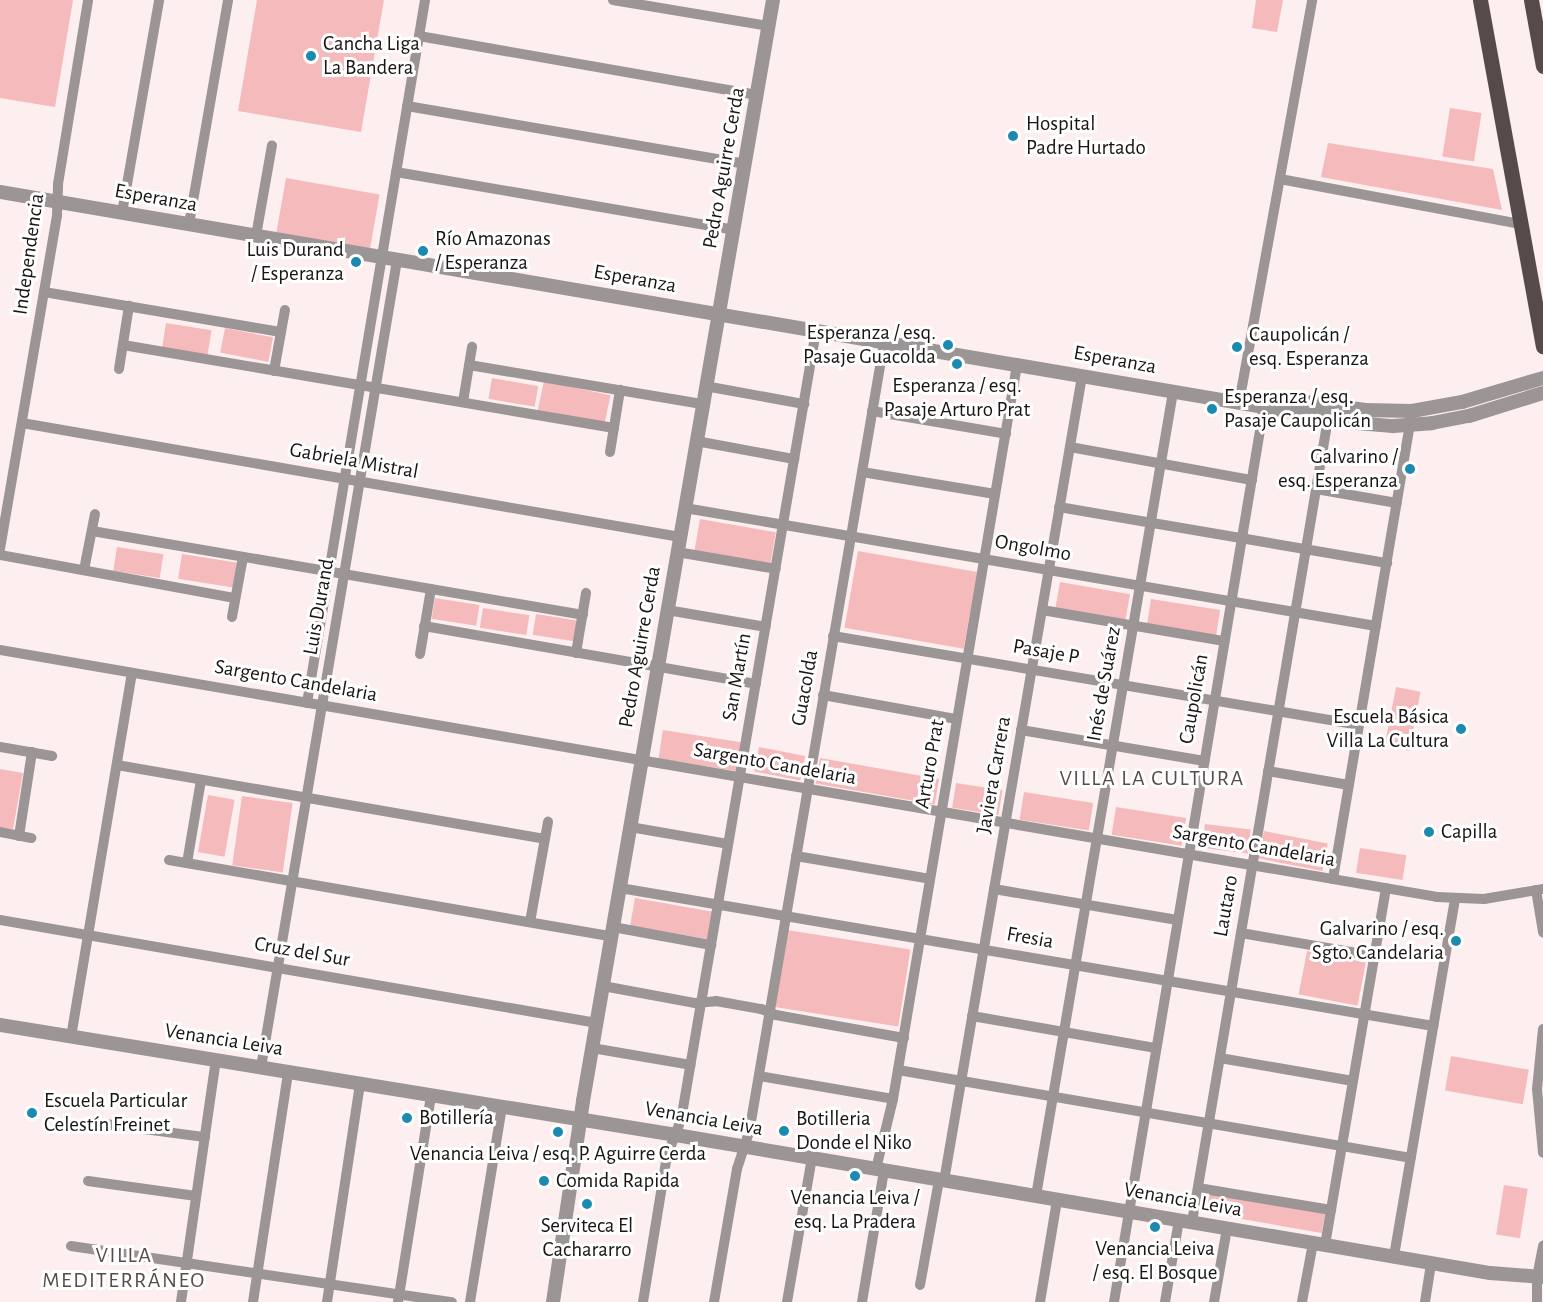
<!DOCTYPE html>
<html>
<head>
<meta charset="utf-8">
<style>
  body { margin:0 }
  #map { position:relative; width:1543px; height:1302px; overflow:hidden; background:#fdefef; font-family:"Alegreya Sans",sans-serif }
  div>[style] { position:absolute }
  .green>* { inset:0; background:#f5babb; transform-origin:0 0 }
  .minor>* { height:10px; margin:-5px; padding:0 5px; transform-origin:5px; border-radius:5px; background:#9c9595 }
  .tertiary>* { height:14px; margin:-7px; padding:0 7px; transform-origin:7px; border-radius:7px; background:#9c9595 }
  .primary>* { height:15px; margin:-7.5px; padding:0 7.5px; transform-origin:7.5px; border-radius:7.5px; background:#564a4a }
  .dots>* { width:16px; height:16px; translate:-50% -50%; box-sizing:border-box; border:3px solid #fff; border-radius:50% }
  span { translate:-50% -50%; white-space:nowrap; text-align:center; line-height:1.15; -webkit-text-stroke:6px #fff; paint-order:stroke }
  .poi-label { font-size:21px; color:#1a1414 }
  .left { translate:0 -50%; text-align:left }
  .right { translate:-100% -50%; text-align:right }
  .street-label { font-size:21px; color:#1a1414 }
  .neighbourhood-label { font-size:22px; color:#5a4c4c; letter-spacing:1.5px }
</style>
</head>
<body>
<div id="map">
  <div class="green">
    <i style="clip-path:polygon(0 0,73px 0,55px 107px,0 98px)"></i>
    <i style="clip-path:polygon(257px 0,384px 0,361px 132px,238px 111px)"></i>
    <i style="clip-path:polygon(1256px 0,1283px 0,1277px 32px,1252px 28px)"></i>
    <i style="left:1450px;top:108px;width:32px;height:49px;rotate:9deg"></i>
    <i style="clip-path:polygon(1328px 143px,1493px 169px,1502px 210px,1321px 177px)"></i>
    <i style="left:286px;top:178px;width:95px;height:55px;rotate:10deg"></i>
    <i style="left:166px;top:323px;width:46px;height:25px;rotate:9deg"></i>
    <i style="left:225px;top:328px;width:49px;height:25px;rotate:11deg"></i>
    <i style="left:492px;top:378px;width:47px;height:21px;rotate:10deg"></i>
    <i style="left:544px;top:381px;width:68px;height:32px;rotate:12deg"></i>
    <i style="left:700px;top:519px;width:77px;height:32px;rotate:10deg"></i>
    <i style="left:117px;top:547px;width:47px;height:24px;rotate:9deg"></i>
    <i style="left:858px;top:551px;width:121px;height:78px;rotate:10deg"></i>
    <i style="left:182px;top:554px;width:56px;height:25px;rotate:9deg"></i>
    <i style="left:1060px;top:582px;width:71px;height:28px;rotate:10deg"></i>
    <i style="left:435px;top:598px;width:45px;height:21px;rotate:9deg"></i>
    <i style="left:1151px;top:599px;width:70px;height:28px;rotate:9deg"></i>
    <i style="left:483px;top:608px;width:47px;height:20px;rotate:9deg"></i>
    <i style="left:536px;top:614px;width:45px;height:21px;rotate:9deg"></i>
    <i style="left:1396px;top:687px;width:25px;height:60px;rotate:11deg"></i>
    <i style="left:663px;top:730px;width:79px;height:29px;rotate:9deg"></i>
    <i style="left:759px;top:747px;width:47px;height:25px;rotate:11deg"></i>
    <i style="left:820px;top:758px;width:121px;height:26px;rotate:10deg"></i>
    <i style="clip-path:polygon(0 769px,23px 773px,13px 829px,0 827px)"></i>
    <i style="left:956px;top:783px;width:47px;height:25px;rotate:9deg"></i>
    <i style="left:1024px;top:792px;width:70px;height:28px;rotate:9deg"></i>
    <i style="left:208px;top:795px;width:27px;height:58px;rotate:10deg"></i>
    <i style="left:242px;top:796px;width:51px;height:70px;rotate:8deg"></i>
    <i style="left:1116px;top:807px;width:71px;height:28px;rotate:9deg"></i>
    <i style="left:1205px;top:824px;width:46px;height:24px;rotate:7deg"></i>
    <i style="left:1264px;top:831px;width:65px;height:28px;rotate:11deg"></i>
    <i style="left:1360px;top:848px;width:47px;height:25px;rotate:9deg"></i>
    <i style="left:635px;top:898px;width:79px;height:28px;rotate:10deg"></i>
    <i style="left:787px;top:930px;width:125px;height:78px;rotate:9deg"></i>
    <i style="left:1307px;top:951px;width:60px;height:44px;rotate:11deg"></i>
    <i style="left:1451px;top:1056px;width:79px;height:35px;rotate:10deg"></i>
    <i style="left:1504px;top:1185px;width:24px;height:50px;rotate:9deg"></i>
    <i style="left:1204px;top:1192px;width:123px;height:20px;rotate:10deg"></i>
  </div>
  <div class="minor">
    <i style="left:613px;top:0;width:158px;rotate:9.5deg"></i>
    <i style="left:419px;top:36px;width:343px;rotate:9.9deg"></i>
    <i style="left:407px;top:106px;width:344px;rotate:9.7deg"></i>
    <i style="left:396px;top:172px;width:344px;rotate:9.7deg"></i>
    <i style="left:1280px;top:179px;width:245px;rotate:10.6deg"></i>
    <i style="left:122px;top:213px;width:216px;rotate:-80.1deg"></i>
    <i style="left:189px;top:224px;width:227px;rotate:-80.1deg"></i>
    <i style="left:256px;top:236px;width:92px;rotate:-80deg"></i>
    <i style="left:44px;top:292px;width:240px;rotate:9.6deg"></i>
    <i style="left:123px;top:345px;width:498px;rotate:9.6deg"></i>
    <i style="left:469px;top:365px;width:236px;rotate:9.5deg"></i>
    <i style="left:119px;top:369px;width:64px;rotate:-81deg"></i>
    <i style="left:274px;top:371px;width:62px;rotate:-79.8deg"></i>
    <i style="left:705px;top:386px;width:101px;rotate:10.3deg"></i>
    <i style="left:463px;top:402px;width:56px;rotate:-80.7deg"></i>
    <i style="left:1239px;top:403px;width:410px;rotate:-79.7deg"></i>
    <i style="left:872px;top:411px;width:136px;rotate:9.7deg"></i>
    <i style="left:22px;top:423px;width:668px;rotate:9.83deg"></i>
    <i style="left:696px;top:441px;width:100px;rotate:10.4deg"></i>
    <i style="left:1070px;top:447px;width:185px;rotate:10.3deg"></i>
    <i style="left:610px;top:452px;width:63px;rotate:-80.8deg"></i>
    <i style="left:862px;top:472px;width:135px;rotate:9.4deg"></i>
    <i style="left:1316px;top:489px;width:82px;rotate:9.8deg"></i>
    <i style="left:1059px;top:507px;width:333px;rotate:9.7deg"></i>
    <i style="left:685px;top:508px;width:701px;rotate:9.69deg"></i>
    <i style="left:92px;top:531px;width:498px;rotate:9.7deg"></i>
    <i style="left:0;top:549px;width:339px;rotate:-80.3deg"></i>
    <i style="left:57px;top:215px;width:31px;rotate:-88deg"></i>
    <i style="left:58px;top:184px;width:186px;rotate:-80.7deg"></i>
    <i style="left:677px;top:552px;width:100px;rotate:9.7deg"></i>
    <i style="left:0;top:555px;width:239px;rotate:10.4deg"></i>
    <i style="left:84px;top:570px;width:57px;rotate:-78.9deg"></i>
    <i style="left:667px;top:610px;width:100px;rotate:9.7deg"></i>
    <i style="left:1042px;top:610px;width:185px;rotate:9.7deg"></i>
    <i style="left:232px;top:617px;width:61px;rotate:-79.6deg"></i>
    <i style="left:424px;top:626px;width:337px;rotate:9.9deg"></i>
    <i style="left:833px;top:636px;width:533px;rotate:9.6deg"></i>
    <i style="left:0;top:650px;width:1458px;rotate:9.75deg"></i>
    <i style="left:1437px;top:897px;width:47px;rotate:2.4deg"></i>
    <i style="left:1484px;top:899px;width:60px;rotate:-9.6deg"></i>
    <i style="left:576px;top:653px;width:61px;rotate:-80.5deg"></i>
    <i style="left:420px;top:654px;width:66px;rotate:-80.4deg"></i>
    <i style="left:823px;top:695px;width:136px;rotate:10.2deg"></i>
    <i style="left:307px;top:703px;width:713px;rotate:-80.47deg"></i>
    <i style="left:1021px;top:730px;width:186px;rotate:9.6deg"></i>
    <i style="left:0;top:747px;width:53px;rotate:9.8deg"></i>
    <i style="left:117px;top:765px;width:434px;rotate:9.8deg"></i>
    <i style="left:1268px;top:771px;width:82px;rotate:9.8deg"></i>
    <i style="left:630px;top:827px;width:99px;rotate:9.8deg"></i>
    <i style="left:0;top:832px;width:32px;rotate:11deg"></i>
    <i style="left:19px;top:836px;width:85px;rotate:-81.2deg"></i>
    <i style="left:796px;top:856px;width:136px;rotate:9.7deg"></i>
    <i style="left:169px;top:860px;width:448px;rotate:9.8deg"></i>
    <i style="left:187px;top:863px;width:84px;rotate:-80.4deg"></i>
    <i style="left:1333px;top:879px;width:475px;rotate:-80.4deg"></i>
    <i style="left:620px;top:888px;width:825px;rotate:9.63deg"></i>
    <i style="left:994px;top:889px;width:186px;rotate:9.6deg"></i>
    <i style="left:1536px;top:890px;width:43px;rotate:80.5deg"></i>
    <i style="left:0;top:920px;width:606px;rotate:9.79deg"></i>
    <i style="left:530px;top:922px;width:102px;rotate:-79.8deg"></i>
    <i style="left:613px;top:927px;width:100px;rotate:10.4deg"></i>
    <i style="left:1241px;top:933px;width:135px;rotate:9.8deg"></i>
    <i style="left:603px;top:986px;width:94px;rotate:10.5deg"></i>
    <i style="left:695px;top:1003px;width:21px;rotate:-5deg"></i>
    <i style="left:716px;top:1001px;width:46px;rotate:10.1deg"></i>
    <i style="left:761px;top:1009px;width:16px;rotate:22deg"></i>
    <i style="left:776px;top:1015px;width:130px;rotate:10.2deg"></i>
    <i style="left:972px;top:1016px;width:187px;rotate:9.9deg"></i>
    <i style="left:1543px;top:1029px;width:60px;rotate:95.7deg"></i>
    <i style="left:1537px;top:1089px;width:64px;rotate:84.6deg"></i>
    <i style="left:71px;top:1037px;width:369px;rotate:-80.5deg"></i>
    <i style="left:592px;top:1048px;width:100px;rotate:9.7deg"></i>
    <i style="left:1220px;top:1058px;width:135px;rotate:9.8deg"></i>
    <i style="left:261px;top:1067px;width:818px;rotate:-80.43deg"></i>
    <i style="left:898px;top:1070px;width:520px;rotate:9.73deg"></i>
    <i style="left:759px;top:1076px;width:136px;rotate:9.7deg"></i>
    <i style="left:98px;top:1123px;width:108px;rotate:7.5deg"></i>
    <i style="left:876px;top:1169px;width:72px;rotate:-76.3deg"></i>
    <i style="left:893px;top:1099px;width:744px;rotate:-80.41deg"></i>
    <i style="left:88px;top:1181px;width:109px;rotate:7.9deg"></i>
    <i style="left:944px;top:1181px;width:817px;rotate:-80.27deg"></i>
    <i style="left:1198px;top:1188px;width:135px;rotate:9.4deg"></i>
    <i style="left:1036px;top:1196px;width:816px;rotate:-80.33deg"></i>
    <i style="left:1192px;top:1222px;width:814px;rotate:-80.39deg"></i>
    <i style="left:1325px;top:1245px;width:362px;rotate:-80.3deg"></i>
    <i style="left:71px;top:1246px;width:385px;rotate:8.4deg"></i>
    <i style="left:1394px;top:1256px;width:362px;rotate:-80.3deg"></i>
    <i style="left:920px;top:1285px;width:107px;rotate:-79.7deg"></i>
    <i style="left:181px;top:1302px;width:245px;rotate:-81.8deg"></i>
    <i style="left:253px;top:1302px;width:233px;rotate:-81.3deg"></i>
    <i style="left:327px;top:1302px;width:221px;rotate:-81.4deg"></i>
    <i style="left:398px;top:1302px;width:210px;rotate:-80.9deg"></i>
    <i style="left:470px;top:1302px;width:198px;rotate:-80.7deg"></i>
    <i style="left:643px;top:1302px;width:148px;rotate:-80.7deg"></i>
    <i style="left:667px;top:1156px;width:39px;rotate:-69deg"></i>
    <i style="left:681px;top:1120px;width:800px;rotate:-80.29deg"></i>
    <i style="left:714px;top:1302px;width:135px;rotate:-80.2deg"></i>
    <i style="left:737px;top:1169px;width:38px;rotate:-72deg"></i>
    <i style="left:749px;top:1133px;width:801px;rotate:-80.3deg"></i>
    <i style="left:787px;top:1302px;width:146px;rotate:-80.2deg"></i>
    <i style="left:862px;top:1302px;width:133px;rotate:-80.5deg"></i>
    <i style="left:1040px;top:1302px;width:103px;rotate:-80.5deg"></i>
    <i style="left:1114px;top:1302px;width:907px;rotate:-80.49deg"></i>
    <i style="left:1165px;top:1302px;width:83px;rotate:-80.3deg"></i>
    <i style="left:1214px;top:1302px;width:75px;rotate:-80deg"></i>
    <i style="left:1302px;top:1302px;width:60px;rotate:-79.4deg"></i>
    <i style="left:1425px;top:1302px;width:39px;rotate:-81deg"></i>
    <i style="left:1537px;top:1302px;width:25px;rotate:-90deg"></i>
    <i style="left:1537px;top:1277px;width:32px;rotate:-79deg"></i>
  </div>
  <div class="tertiary">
    <i style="left:0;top:192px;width:1377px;rotate:9.66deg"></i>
    <i style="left:1357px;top:423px;width:36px;rotate:5deg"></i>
    <i style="left:1393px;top:426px;width:39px;rotate:-4deg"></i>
    <i style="left:1432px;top:423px;width:38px;rotate:-11deg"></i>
    <i style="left:1469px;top:416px;width:77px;rotate:-17.3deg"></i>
    <i style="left:1266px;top:406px;width:26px;rotate:-13deg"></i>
    <i style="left:1291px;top:400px;width:75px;rotate:7.7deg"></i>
    <i style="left:1365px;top:410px;width:47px;rotate:1.2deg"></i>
    <i style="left:1412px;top:411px;width:51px;rotate:-10.2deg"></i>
    <i style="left:1462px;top:402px;width:84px;rotate:-16.5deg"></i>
    <i style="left:0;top:1025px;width:685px;rotate:9.24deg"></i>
    <i style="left:676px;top:1135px;width:826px;rotate:9.62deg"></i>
    <i style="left:1490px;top:1273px;width:53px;rotate:4.3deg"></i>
    <i style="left:553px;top:1302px;width:203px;rotate:-81.5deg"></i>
    <i style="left:583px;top:1101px;width:1117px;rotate:-80.21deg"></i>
  </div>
  <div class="primary">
    <i style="left:1480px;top:0;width:352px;rotate:79.7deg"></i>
    <i style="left:1531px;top:0;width:67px;rotate:79.7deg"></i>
  </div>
  <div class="dots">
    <i style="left:311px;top:56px;background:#1c8ab0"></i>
    <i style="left:1013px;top:136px;background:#1c8ab0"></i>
    <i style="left:423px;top:251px;background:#1c8ab0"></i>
    <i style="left:356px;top:262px;background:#1c8ab0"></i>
    <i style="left:948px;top:345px;background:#1c8ab0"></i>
    <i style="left:1237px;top:347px;background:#1c8ab0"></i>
    <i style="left:957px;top:364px;background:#1c8ab0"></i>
    <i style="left:1212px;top:409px;background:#1c8ab0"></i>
    <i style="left:1410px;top:469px;background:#1c8ab0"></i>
    <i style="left:1461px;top:729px;background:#1c8ab0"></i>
    <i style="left:1429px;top:832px;background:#1c8ab0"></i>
    <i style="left:1456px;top:941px;background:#1c8ab0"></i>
    <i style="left:32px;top:1113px;background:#1c8ab0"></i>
    <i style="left:407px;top:1118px;background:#1c8ab0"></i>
    <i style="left:784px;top:1131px;background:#1c8ab0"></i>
    <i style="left:558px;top:1132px;background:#1c8ab0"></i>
    <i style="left:855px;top:1176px;background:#1c8ab0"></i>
    <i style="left:544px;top:1181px;background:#1c8ab0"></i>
    <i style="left:587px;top:1204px;background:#1c8ab0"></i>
    <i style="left:1155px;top:1227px;background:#1c8ab0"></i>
  </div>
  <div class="poi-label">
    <span class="left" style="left:323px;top:56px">Cancha Liga<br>La Bandera</span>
    <span class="left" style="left:1026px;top:136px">Hospital<br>Padre Hurtado</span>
    <span class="left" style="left:435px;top:251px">Río Amazonas<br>/ Esperanza</span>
    <span class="right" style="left:344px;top:262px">Luis Durand<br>/ Esperanza</span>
    <span class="right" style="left:936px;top:345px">Esperanza / esq.<br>Pasaje Guacolda</span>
    <span class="left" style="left:1249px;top:347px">Caupolicán /<br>esq. Esperanza</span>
    <span style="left:957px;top:398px">Esperanza / esq.<br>Pasaje Arturo Prat</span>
    <span class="left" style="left:1224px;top:409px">Esperanza / esq.<br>Pasaje Caupolicán</span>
    <span class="right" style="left:1398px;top:469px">Galvarino /<br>esq. Esperanza</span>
    <span class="right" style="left:1449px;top:729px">Escuela Básica<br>Villa La Cultura</span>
    <span class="left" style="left:1441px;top:832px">Capilla</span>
    <span class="right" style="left:1444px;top:941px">Galvarino / esq.<br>Sgto. Candelaria</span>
    <span class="left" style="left:44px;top:1113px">Escuela Particular<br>Celestín Freinet</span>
    <span class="left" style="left:419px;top:1118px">Botillería</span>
    <span class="left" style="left:796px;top:1131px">Botilleria<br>Donde el Niko</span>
    <span style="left:558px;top:1154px">Venancia Leiva / esq. P. Aguirre Cerda</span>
    <span class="left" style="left:556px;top:1181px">Comida Rapida</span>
    <span style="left:855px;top:1210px">Venancia Leiva /<br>esq. La Pradera</span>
    <span style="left:587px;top:1238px">Serviteca El<br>Cachararro</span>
    <span style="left:1155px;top:1261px">Venancia Leiva<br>/ esq. El Bosque</span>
  </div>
  <div class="street-label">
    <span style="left:724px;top:168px;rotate:-80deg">Pedro Aguirre Cerda</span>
    <span style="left:156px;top:198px;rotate:10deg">Esperanza</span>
    <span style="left:29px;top:254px;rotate:-82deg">Independencia</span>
    <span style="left:635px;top:279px;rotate:10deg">Esperanza</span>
    <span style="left:1115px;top:360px;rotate:10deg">Esperanza</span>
    <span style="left:354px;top:461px;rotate:10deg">Gabriela Mistral</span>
    <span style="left:1033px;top:548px;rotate:10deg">Ongolmo</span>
    <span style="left:319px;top:607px;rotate:-80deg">Luis Durand</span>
    <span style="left:640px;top:647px;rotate:-80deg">Pedro Aguirre Cerda</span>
    <span style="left:1046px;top:652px;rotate:10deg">Pasaje P</span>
    <span style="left:737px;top:677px;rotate:-80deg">San Martín</span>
    <span style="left:296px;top:681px;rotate:10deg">Sargento Candelaria</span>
    <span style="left:1104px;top:684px;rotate:-80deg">Inés de Suárez</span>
    <span style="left:805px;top:688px;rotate:-80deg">Guacolda</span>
    <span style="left:1194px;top:699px;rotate:-80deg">Caupolicán</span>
    <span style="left:775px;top:764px;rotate:10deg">Sargento Candelaria</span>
    <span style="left:930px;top:764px;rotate:-80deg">Arturo Prat</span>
    <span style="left:994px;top:775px;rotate:-80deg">Javiera Carrera</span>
    <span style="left:1254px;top:846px;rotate:10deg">Sargento Candelaria</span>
    <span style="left:1226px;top:906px;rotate:-80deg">Lautaro</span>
    <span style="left:1030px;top:938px;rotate:10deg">Fresia</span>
    <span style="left:302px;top:952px;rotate:10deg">Cruz del Sur</span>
    <span style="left:224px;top:1040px;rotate:9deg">Venancia Leiva</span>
    <span style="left:704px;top:1119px;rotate:10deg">Venancia Leiva</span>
    <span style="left:1183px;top:1200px;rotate:10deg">Venancia Leiva</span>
  </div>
  <div class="neighbourhood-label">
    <span style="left:1152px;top:779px">VILLA LA CULTURA</span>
    <span style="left:124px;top:1268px">VILLA<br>MEDITERRÁNEO</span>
  </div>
</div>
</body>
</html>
